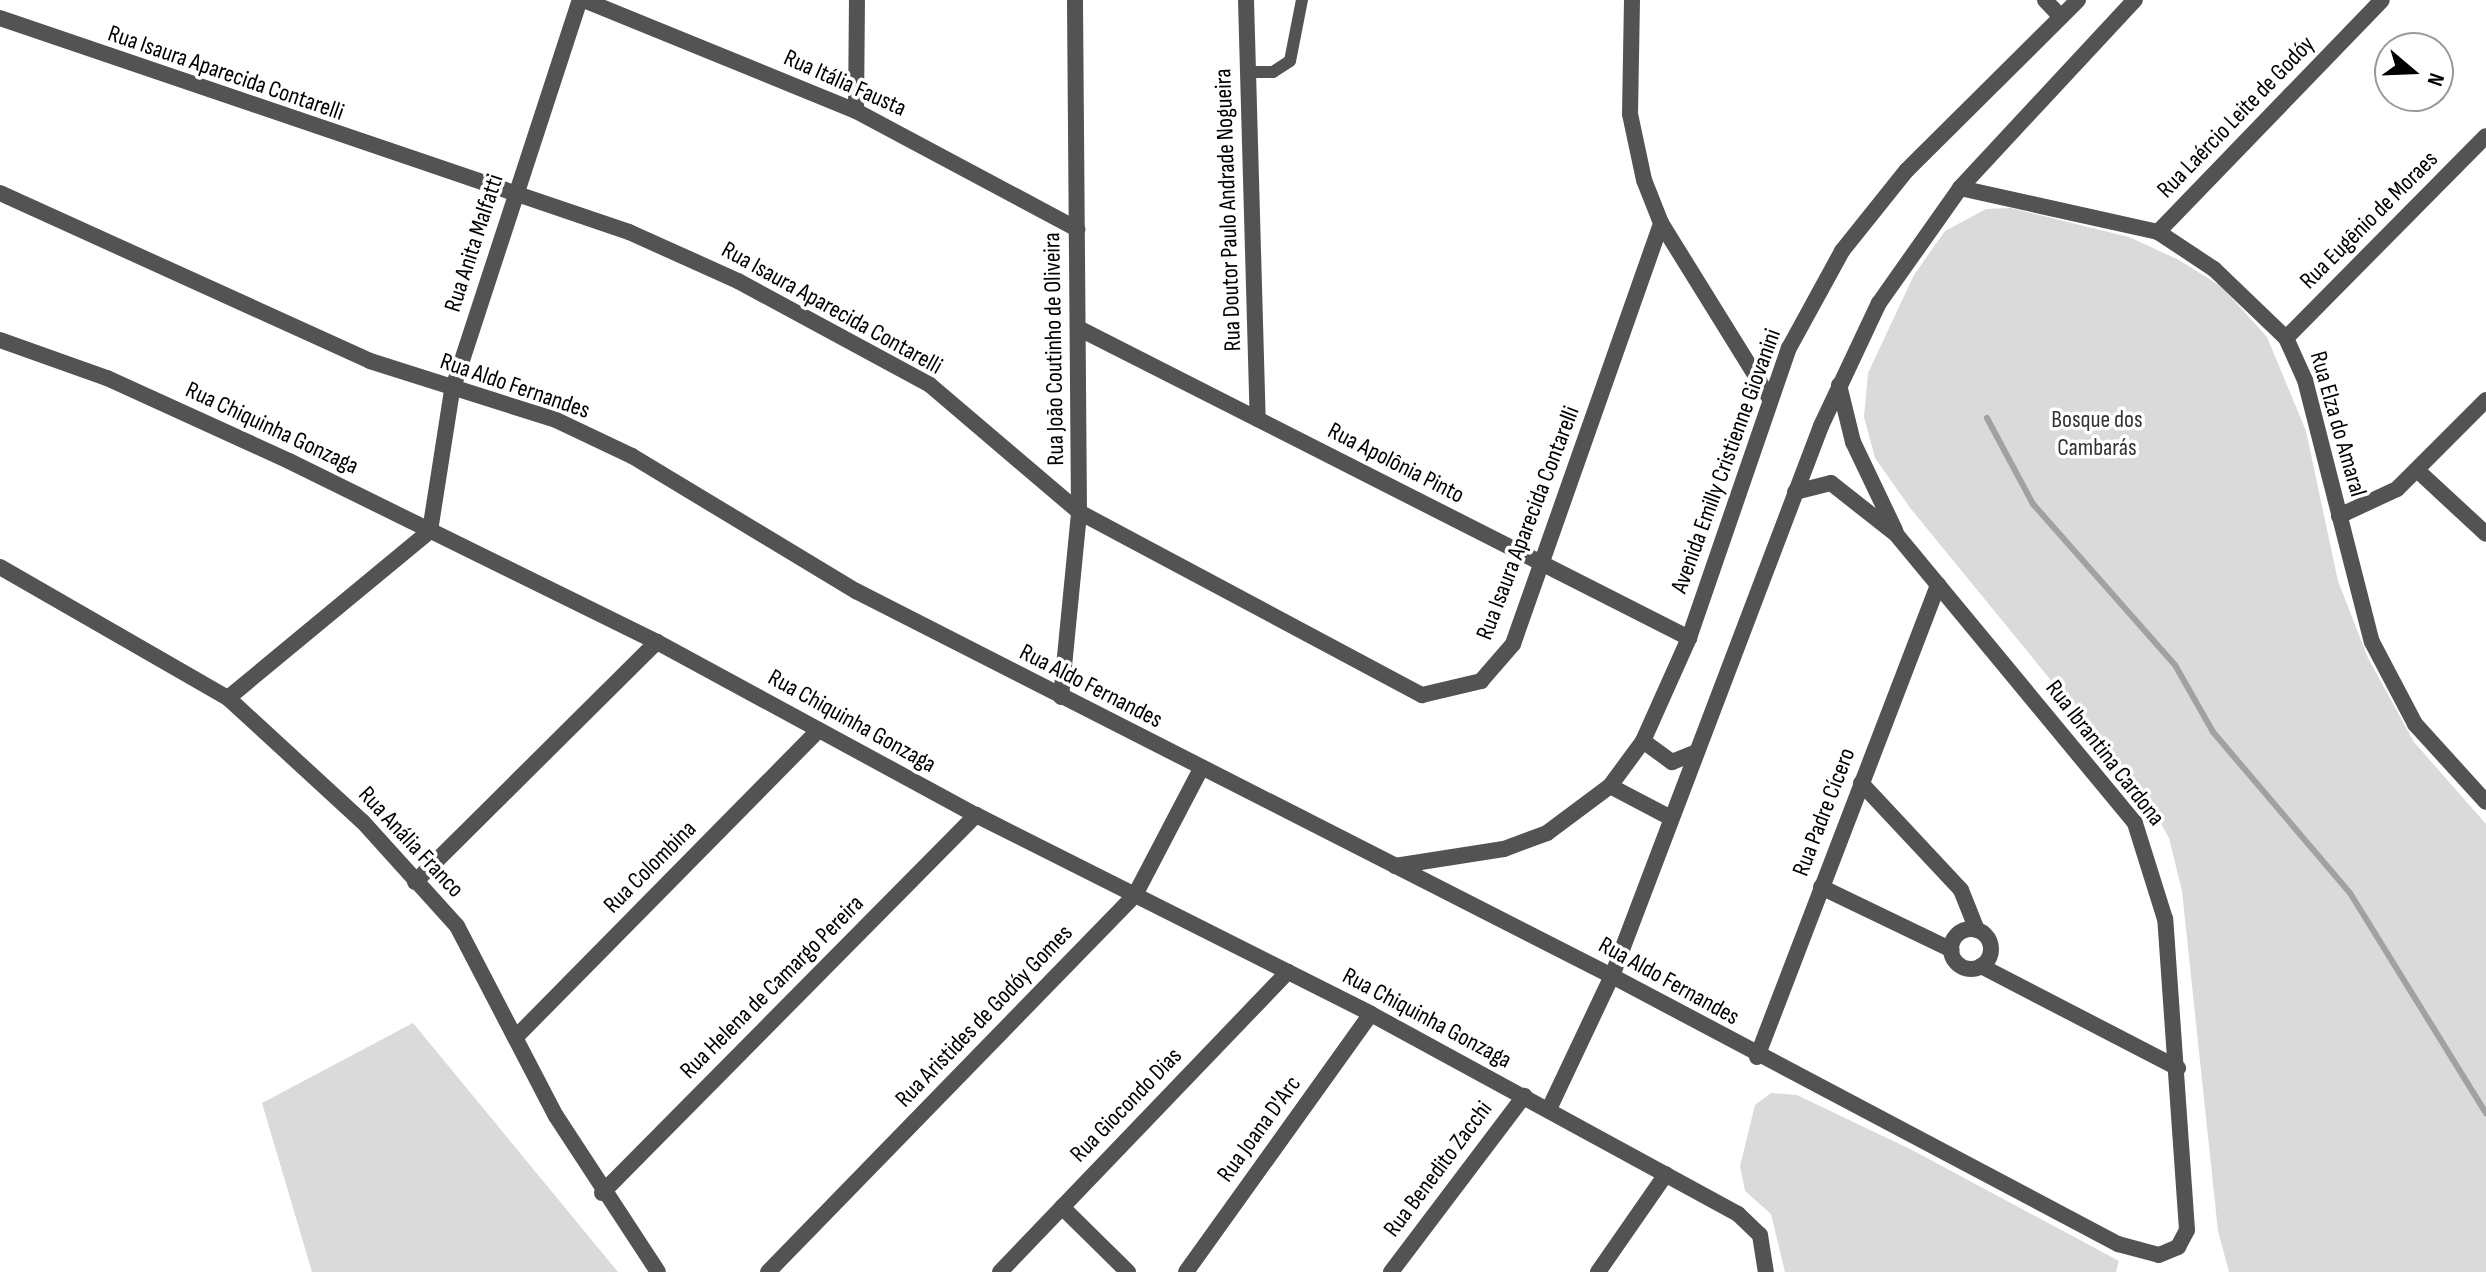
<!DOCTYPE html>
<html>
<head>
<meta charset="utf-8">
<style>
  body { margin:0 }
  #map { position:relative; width:2486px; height:1272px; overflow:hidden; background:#fff; font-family:"Sofia Sans Condensed",sans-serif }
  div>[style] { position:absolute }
  .green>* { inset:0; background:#dadada }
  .stream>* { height:6px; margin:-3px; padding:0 3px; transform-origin:3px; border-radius:3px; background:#a1a1a1 }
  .service>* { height:12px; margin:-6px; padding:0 6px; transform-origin:6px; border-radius:6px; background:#535353 }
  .minor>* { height:16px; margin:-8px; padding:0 8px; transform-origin:8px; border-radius:8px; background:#535353 }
  .minor>.ring { margin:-8px; padding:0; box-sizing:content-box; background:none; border:16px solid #535353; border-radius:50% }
  .tertiary>* { height:16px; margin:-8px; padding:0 8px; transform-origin:8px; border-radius:8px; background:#535353 }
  span { translate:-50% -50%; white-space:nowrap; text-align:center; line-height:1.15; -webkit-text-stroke:7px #fff; paint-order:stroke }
  .street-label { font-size:24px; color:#000 }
  .park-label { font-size:24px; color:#313131 }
  .north { position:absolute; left:2374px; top:32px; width:80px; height:80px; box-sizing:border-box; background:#fff; border:2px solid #999; border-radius:50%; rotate:109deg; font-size:22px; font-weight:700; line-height:32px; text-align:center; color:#000 }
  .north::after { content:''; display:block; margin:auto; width:28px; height:36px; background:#000; clip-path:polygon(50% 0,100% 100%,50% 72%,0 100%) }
</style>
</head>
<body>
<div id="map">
  <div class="green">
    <i style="clip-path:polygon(2011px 208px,2129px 237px,2179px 260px,2222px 287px,2267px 337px,2306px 431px,2338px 581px,2368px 658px,2414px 742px,2486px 824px,2486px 1272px,2229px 1272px,2218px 1231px,2182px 891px,2169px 838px,2147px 798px,1911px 509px,1875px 458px,1864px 417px,1868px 373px,1914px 275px,1945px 231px,1986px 209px)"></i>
    <i style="clip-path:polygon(413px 1023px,618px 1272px,312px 1272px,262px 1103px)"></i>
    <i style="clip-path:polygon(1771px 1093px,1797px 1095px,1912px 1150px,2119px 1261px,2116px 1272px,1785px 1272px,1771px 1214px,1745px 1191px,1740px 1166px,1755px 1105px)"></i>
  </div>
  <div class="stream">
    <i style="left:1987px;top:418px;width:98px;rotate:61.9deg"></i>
    <i style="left:2033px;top:504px;width:215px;rotate:48.6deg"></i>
    <i style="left:2175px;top:665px;width:77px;rotate:60.4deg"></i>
    <i style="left:2213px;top:732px;width:211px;rotate:49.6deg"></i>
    <i style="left:2350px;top:893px;width:259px;rotate:58.3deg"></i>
  </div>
  <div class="service">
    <i style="left:1248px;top:72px;width:25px"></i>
    <i style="left:1273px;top:72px;width:20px;rotate:-33deg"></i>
    <i style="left:1290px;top:61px;width:62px;rotate:-78.9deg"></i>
  </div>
  <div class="minor">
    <i style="left:584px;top:0;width:294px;rotate:22.2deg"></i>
    <i style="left:856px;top:111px;width:251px;rotate:28.1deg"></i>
    <i style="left:1246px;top:0;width:419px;rotate:88.4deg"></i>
    <i style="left:1632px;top:0;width:114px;rotate:91deg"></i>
    <i style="left:1630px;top:114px;width:67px;rotate:78deg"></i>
    <i style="left:1644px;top:180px;width:46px;rotate:68.4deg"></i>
    <i style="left:1661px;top:223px;width:207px;rotate:58.2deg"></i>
    <i style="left:2045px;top:0;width:23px;rotate:47deg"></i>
    <i style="left:0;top:18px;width:664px;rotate:18.79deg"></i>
    <i style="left:629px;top:232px;width:120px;rotate:24.2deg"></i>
    <i style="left:738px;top:281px;width:218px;rotate:28.4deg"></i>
    <i style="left:930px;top:385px;width:196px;rotate:40.4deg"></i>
    <i style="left:1079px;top:512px;width:389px;rotate:28.1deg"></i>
    <i style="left:1422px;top:695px;width:61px;rotate:-13.3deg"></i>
    <i style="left:1481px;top:681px;width:49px;rotate:-49.1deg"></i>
    <i style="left:1513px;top:644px;width:446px;rotate:-70.6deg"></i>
    <i style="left:856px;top:111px;width:111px;rotate:-89.5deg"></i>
    <i style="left:2158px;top:232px;width:322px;rotate:-46deg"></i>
    <i style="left:1082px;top:330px;width:681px;rotate:26.9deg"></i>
    <i style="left:2286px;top:338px;width:284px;rotate:-45.3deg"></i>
    <i style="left:0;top:340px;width:114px;rotate:19.6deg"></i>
    <i style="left:107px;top:378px;width:200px;rotate:24.5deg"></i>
    <i style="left:289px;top:461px;width:410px;rotate:26.2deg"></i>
    <i style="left:657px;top:642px;width:363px;rotate:28.5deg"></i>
    <i style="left:976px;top:815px;width:442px;rotate:26.7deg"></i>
    <i style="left:1371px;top:1014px;width:418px;rotate:28.6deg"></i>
    <i style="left:1738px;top:1214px;width:30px;rotate:44deg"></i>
    <i style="left:1760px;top:1235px;width:37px;rotate:81deg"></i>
    <i style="left:1839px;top:385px;width:59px;rotate:76.2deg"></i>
    <i style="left:1853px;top:442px;width:98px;rotate:64.5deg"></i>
    <i style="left:2417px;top:470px;width:94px;rotate:42.8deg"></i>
    <i style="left:2339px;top:516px;width:64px;rotate:-25deg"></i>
    <i style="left:2397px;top:489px;width:126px;rotate:-45deg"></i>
    <i style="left:0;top:567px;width:263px;rotate:29.9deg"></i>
    <i style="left:228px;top:698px;width:183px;rotate:42.6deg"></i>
    <i style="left:363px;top:822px;width:140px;rotate:47.9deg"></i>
    <i style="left:457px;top:926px;width:214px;rotate:62.5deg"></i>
    <i style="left:556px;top:1116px;width:186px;rotate:56.8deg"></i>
    <i style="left:1061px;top:697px;width:186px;rotate:-84.4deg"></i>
    <i style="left:1079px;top:512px;width:512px;rotate:-90.45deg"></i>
    <i style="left:228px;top:698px;width:262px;rotate:-39.6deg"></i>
    <i style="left:430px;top:531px;width:142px;rotate:-81.1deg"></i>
    <i style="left:452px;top:391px;width:411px;rotate:-71.9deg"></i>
    <i style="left:1861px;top:783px;width:146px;rotate:46.9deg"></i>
    <i style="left:1961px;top:890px;width:43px;rotate:68.2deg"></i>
    <i style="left:415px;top:882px;width:341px;rotate:-44.8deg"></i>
    <i style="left:1821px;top:887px;width:145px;rotate:25.7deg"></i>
    <i class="ring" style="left:1951px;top:929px;width:24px;height:24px"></i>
    <i style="left:1981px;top:966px;width:222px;rotate:27.4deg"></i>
    <i style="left:516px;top:1037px;width:431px;rotate:-45.4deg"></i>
    <i style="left:1757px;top:1057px;width:506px;rotate:-69.02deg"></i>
    <i style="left:1549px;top:1109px;width:147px;rotate:-64.7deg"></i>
    <i style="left:1612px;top:976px;width:573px;rotate:27.91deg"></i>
    <i style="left:2118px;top:1244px;width:42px;rotate:15deg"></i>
    <i style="left:2159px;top:1255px;width:21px;rotate:-23deg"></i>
    <i style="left:2178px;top:1247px;width:19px;rotate:-62deg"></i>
    <i style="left:2187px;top:1230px;width:312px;rotate:-94deg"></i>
    <i style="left:2165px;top:919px;width:101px;rotate:-107.4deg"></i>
    <i style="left:2135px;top:823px;width:374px;rotate:-129.6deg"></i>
    <i style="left:1897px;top:535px;width:84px;rotate:-141.8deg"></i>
    <i style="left:1831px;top:483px;width:37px;rotate:166deg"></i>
    <i style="left:602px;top:1193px;width:532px;rotate:-45.3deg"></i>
    <i style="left:1062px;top:1207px;width:93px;rotate:44.6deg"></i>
    <i style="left:768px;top:1272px;width:526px;rotate:-45.77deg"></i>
    <i style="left:1135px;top:895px;width:142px;rotate:-62.4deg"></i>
    <i style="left:1000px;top:1272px;width:416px;rotate:-46.2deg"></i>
    <i style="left:1186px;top:1272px;width:317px;rotate:-54.4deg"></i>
    <i style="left:1391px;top:1272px;width:221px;rotate:-52.9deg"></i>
    <i style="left:1598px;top:1272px;width:119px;rotate:-55.2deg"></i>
  </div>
  <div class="tertiary">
    <i style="left:1960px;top:188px;width:203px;rotate:12.5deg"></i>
    <i style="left:2158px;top:232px;width:67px;rotate:33.5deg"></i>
    <i style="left:2214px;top:269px;width:100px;rotate:43.8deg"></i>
    <i style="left:2286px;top:338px;width:46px;rotate:65.7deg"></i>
    <i style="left:2305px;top:380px;width:270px;rotate:75.7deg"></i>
    <i style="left:2372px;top:642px;width:93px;rotate:62.3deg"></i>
    <i style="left:2415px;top:724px;width:105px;rotate:47.7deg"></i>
    <i style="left:0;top:193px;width:406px;rotate:24.4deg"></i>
    <i style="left:370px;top:361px;width:195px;rotate:17.6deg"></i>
    <i style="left:556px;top:420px;width:84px;rotate:25.3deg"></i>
    <i style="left:632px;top:456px;width:262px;rotate:31.1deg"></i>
    <i style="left:856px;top:591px;width:848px;rotate:26.99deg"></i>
    <i style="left:1612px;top:976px;width:588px;rotate:-69.19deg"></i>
    <i style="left:1821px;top:426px;width:136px;rotate:-64.8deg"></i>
    <i style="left:1879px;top:303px;width:141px;rotate:-54.8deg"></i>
    <i style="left:1960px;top:188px;width:257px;rotate:-47.1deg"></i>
    <i style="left:1643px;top:741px;width:36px;rotate:36deg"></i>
    <i style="left:1672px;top:762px;width:24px;rotate:-22deg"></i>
    <i style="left:1610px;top:786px;width:67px;rotate:27.7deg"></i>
    <i style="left:1395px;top:866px;width:110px;rotate:-8.9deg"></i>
    <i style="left:1504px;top:849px;width:46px;rotate:-20.4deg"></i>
    <i style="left:1547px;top:833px;width:79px;rotate:-36.7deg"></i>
    <i style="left:1610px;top:786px;width:56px;rotate:-53.7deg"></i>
    <i style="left:1643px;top:741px;width:113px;rotate:-65.9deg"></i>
    <i style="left:1689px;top:638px;width:307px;rotate:-71deg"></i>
    <i style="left:1789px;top:348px;width:111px;rotate:-61.3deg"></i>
    <i style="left:1842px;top:251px;width:104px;rotate:-51.3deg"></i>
    <i style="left:1907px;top:170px;width:241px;rotate:-44.8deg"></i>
  </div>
  <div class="street-label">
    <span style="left:226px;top:73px;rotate:19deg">Rua Isaura Aparecida Contarelli</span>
    <span style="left:845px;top:83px;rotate:24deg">Rua Itália Fausta</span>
    <span style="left:2236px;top:117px;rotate:-46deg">Rua Laércio Leite de Godóy</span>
    <span style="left:1228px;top:210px;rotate:-92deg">Rua Doutor Paulo Andrade Nogueira</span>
    <span style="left:2369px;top:220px;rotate:-45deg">Rua Eugênio de Moraes</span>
    <span style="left:474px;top:243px;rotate:-72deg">Rua Anita Malfatti</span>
    <span style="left:832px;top:308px;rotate:29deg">Rua Isaura Aparecida Contarelli</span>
    <span style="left:1054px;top:349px;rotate:-91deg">Rua João Coutinho de Oliveira</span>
    <span style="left:515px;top:386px;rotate:19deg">Rua Aldo Fernandes</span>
    <span style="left:2338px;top:424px;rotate:74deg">Rua Elza do Amaral</span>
    <span style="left:272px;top:428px;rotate:25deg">Rua Chiquinha Gonzaga</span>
    <span style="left:1726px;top:461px;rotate:-70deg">Avenida Emilly Cristienne Giovanini</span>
    <span style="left:1396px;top:463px;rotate:27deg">Rua Apolônia Pinto</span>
    <span style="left:1528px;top:523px;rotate:-69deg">Rua Isaura Aparecida Contarelli</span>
    <span style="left:1091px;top:686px;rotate:27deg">Rua Aldo Fernandes</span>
    <span style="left:852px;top:721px;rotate:29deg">Rua Chiquinha Gonzaga</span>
    <span style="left:2105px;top:753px;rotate:52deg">Rua Ibrantina Cardona</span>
    <span style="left:1824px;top:812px;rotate:-69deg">Rua Padre Cícero</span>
    <span style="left:411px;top:842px;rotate:47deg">Rua Anália Franco</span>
    <span style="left:650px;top:867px;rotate:-45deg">Rua Colombina</span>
    <span style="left:1669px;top:981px;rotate:29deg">Rua Aldo Fernandes</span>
    <span style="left:772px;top:987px;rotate:-45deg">Rua Helena de Camargo Pereira</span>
    <span style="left:984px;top:1016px;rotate:-46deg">Rua Aristides de Godóy Gomes</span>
    <span style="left:1427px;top:1018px;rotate:28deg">Rua Chiquinha Gonzaga</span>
    <span style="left:1126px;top:1105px;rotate:-46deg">Rua Giocondo Dias</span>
    <span style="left:1259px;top:1129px;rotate:-54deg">Rua Joana D'Arc</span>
    <span style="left:1438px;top:1169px;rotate:-53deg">Rua Benedito Zacchi</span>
  </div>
  <div class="park-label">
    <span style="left:2097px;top:434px">Bosque dos<br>Cambarás</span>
  </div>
  <div class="north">N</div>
</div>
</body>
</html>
